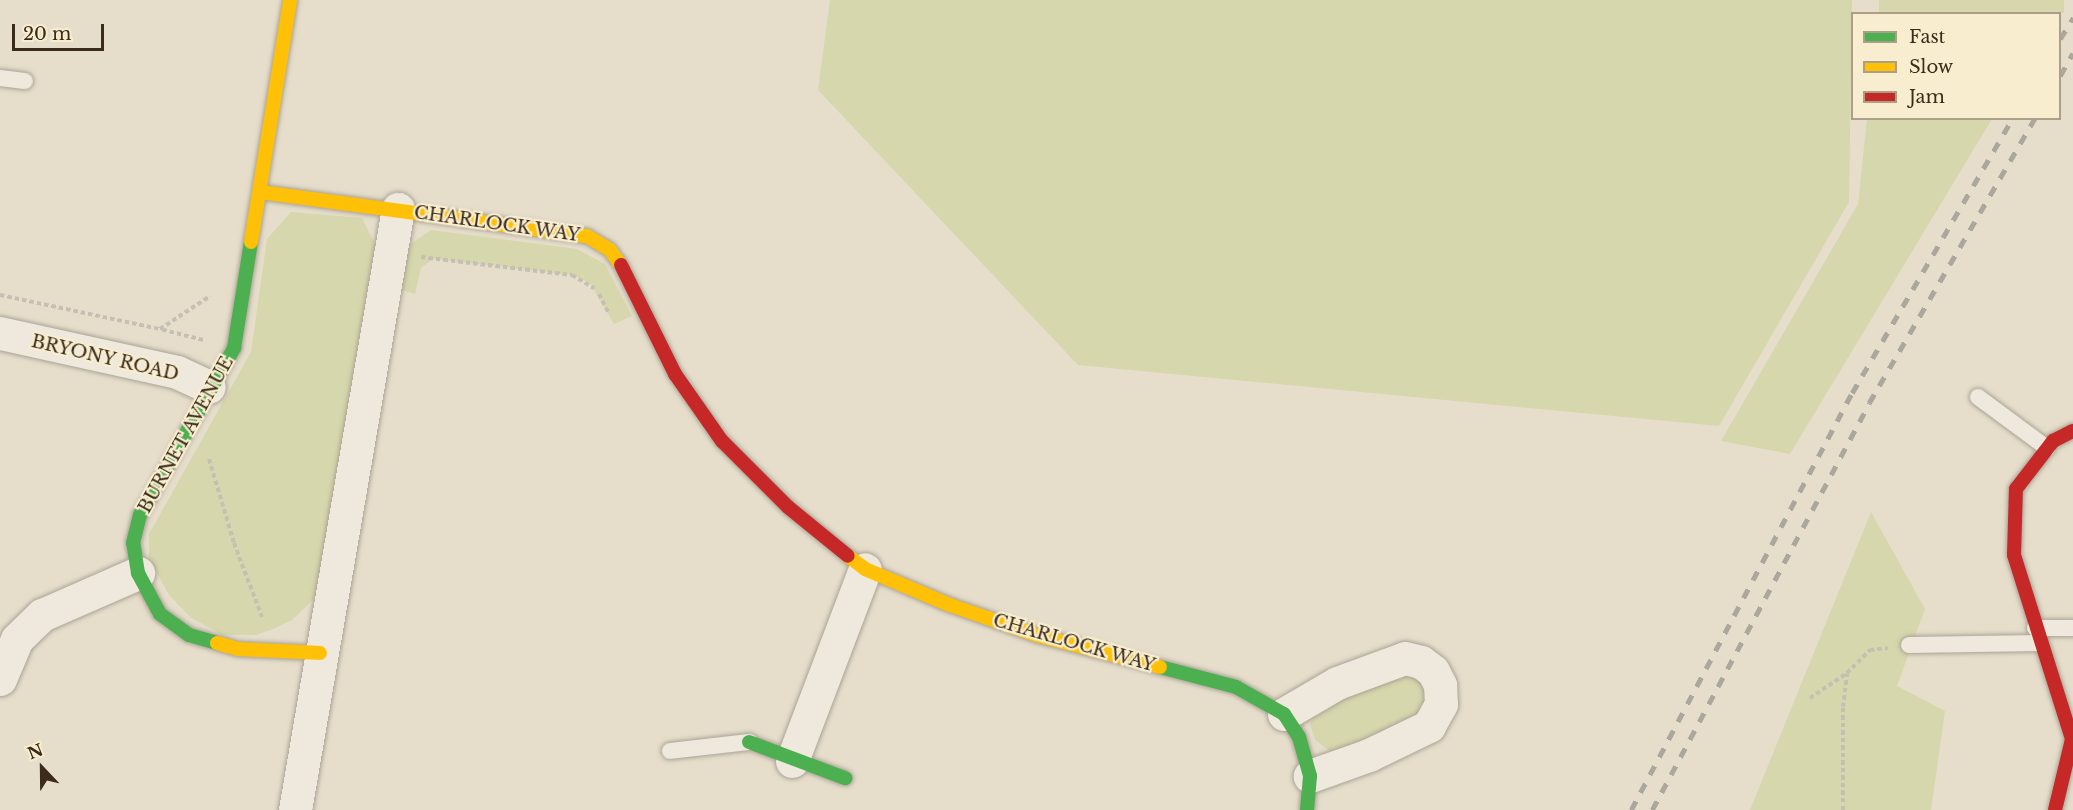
<!DOCTYPE html>
<html>
<head>
<meta charset="utf-8">
<style>
  body { margin:0 }
  #map { position:relative; width:2073px; height:810px; overflow:hidden; background:#e6decb; font-family:"Libre Baskerville",serif }
  div>[style] { position:absolute }
  .green>* { inset:0; background:#d6d7ac; transform-origin:0 0 }
  .path>* { height:4px; margin-top:-2px; transform-origin:0; background:repeating-linear-gradient(90deg,#c6bfb4 0 4.5px,transparent 0 7.5px) }
  .roads { filter:drop-shadow(0 0 2px #aba395) drop-shadow(0 0 2px #aba395) }
  .lane>* { height:16px; margin:-8px; padding:0 8px; transform-origin:8px; border-radius:8px; background:#eee8dd }
  .street>* { height:33px; margin:-16.5px; padding:0 16.5px; transform-origin:16.5px; border-radius:16.5px; background:#eee8dd }
  .fast>* { height:14px; margin:-7px; padding:0 7px; transform-origin:7px; border-radius:7px; background:#4caf50 }
  .slow>* { height:14px; margin:-7px; padding:0 7px; transform-origin:7px; border-radius:7px; background:#ffc107 }
  .jam>* { height:14px; margin:-7px; padding:0 7px; transform-origin:7px; border-radius:7px; background:#c62828 }
  .rail>* { height:4.5px; margin-top:-2.25px; transform-origin:0; background:repeating-linear-gradient(90deg,#aca79d 0 10px,transparent 0 20px) }
  span { translate:-50% -50%; white-space:nowrap; text-align:center; line-height:1.15; -webkit-text-stroke:4.5px #f8edcf; paint-order:stroke }
  .street-label { font-size:18px; color:#3a2b1b }
  .legend { position:absolute; left:1851px; top:12px; width:210px; height:108px; box-sizing:border-box; background:#f8edcf; border:2px solid #ac9f87; margin:0; padding:8px 10px; list-style:none; font-size:18px; color:#3a2b1b }
  .legend li { display:flex; align-items:center; gap:12px; height:30px }
  .legend b { width:30px; border:2px solid #ac9f87 }
  .north { position:absolute; left:12px; top:738px; width:60px; height:60px; -webkit-text-stroke:4px #f8edcf; paint-order:stroke; rotate:338deg; font-size:16px; font-weight:700; line-height:24px; text-align:center; color:#3a2b1b }
  .north::after { content:''; display:block; margin:auto; width:21px; height:27px; background:#3a2b1b; clip-path:polygon(50% 0,100% 100%,50% 72%,0 100%) }
  .scale { position:absolute; left:12px; top:24px; width:92px; height:27px; box-sizing:border-box; border:3px solid #3a2b1b; border-top:0; padding-left:8px; font-size:18px; line-height:21px; white-space:nowrap; color:#3a2b1b; -webkit-text-stroke:4px #f8edcf; paint-order:stroke }
</style>
</head>
<body>
<div id="map">
  <div class="green">
    <i style="clip-path:polygon(830px 0,1852px 0,1849px 202px,1719px 426px,1078px 365px,818px 90px)"></i>
    <i style="left:1879px;top:0;width:185px;height:13px"></i>
    <i style="clip-path:polygon(1867px 119px,1992px 119px,1790px 454px,1721px 441px,1858px 204px)"></i>
    <i style="clip-path:polygon(291px 212px,362px 218px,377px 248px,316px 597px,292px 620px,273px 629px,256px 635px,222px 635px,190px 617px,169px 595px,149px 558px,149px 534px,251px 352px,267px 239px)"></i>
    <i style="clip-path:polygon(431px 230px,577px 249px,605px 264px,632px 316px,614px 324px,590px 283px,572px 275px,433px 259px,421px 268px,415px 294px,398px 289px,406px 247px)"></i>
    <i style="clip-path:polygon(1871px 512px,1925px 609px,1897px 686px,1945px 711px,1931px 810px,1750px 810px)"></i>
    <i style="clip-path:polygon(1404px 669px,1427px 683px,1423px 718px,1331px 752px,1315px 740px,1310px 724px,1319px 705px)"></i>
  </div>
  <div class="path">
    <i style="left:421px;top:257px;width:152px;rotate:6.8deg"></i>
    <i style="left:572px;top:275px;width:26px;rotate:31deg"></i>
    <i style="left:599px;top:294px;width:20px;rotate:63deg"></i>
    <i style="left:0;top:295px;width:164px;rotate:12deg"></i>
    <i style="left:203px;top:340px;width:44px;rotate:-165.7deg"></i>
    <i style="left:160px;top:329px;width:60px;rotate:-33.4deg"></i>
    <i style="left:209px;top:459px;width:88px;rotate:73.4deg"></i>
    <i style="left:234px;top:543px;width:79px;rotate:69.3deg"></i>
    <i style="left:1810px;top:698px;width:45px;rotate:-34deg"></i>
    <i style="left:1843px;top:810px;width:103px;rotate:-90deg"></i>
    <i style="left:1843px;top:707px;width:34px;rotate:-83deg"></i>
    <i style="left:1847px;top:673px;width:33px;rotate:-45deg"></i>
    <i style="left:1870px;top:650px;width:18px;rotate:-6deg"></i>
  </div>
  <div class="roads">
    <div class="lane">
      <i style="left:0;top:78px;width:25px;rotate:7deg"></i>
      <i style="left:1978px;top:397px;width:86px;rotate:36.5deg"></i>
      <i style="left:2035px;top:628px;width:38px"></i>
      <i style="left:1909px;top:645px;width:131px;rotate:-0.9deg"></i>
      <i style="left:670px;top:751px;width:80px;rotate:-6.5deg"></i>
    </div>
    <div class="street">
      <i style="left:0;top:333px;width:181px;rotate:12.4deg"></i>
      <i style="left:177px;top:372px;width:35px;rotate:25deg"></i>
      <i style="left:0;top:679px;width:43px;rotate:-67deg"></i>
      <i style="left:17px;top:639px;width:35px;rotate:-44deg"></i>
      <i style="left:42px;top:615px;width:105px;rotate:-23.6deg"></i>
      <i style="left:1284px;top:714px;width:61px;rotate:-30.3deg"></i>
      <i style="left:1337px;top:683px;width:72px;rotate:-20.2deg"></i>
      <i style="left:1405px;top:658px;width:16px;rotate:14deg"></i>
      <i style="left:1421px;top:662px;width:15px;rotate:37deg"></i>
      <i style="left:1433px;top:671px;width:16px;rotate:63deg"></i>
      <i style="left:1440px;top:685px;width:19px;rotate:87deg"></i>
      <i style="left:1441px;top:704px;width:25px;rotate:119deg"></i>
      <i style="left:1429px;top:726px;width:67px;rotate:154.2deg"></i>
      <i style="left:1369px;top:755px;width:63px;rotate:160.4deg"></i>
      <i style="left:792px;top:761px;width:205px;rotate:-69.2deg"></i>
      <i style="left:295px;top:810px;width:610px;rotate:-80.28deg"></i>
    </div>
    <div class="fast">
      <i style="left:217px;top:643px;width:29px;rotate:-164deg"></i>
      <i style="left:189px;top:635px;width:36px;rotate:-144deg"></i>
      <i style="left:160px;top:614px;width:47px;rotate:-118.2deg"></i>
      <i style="left:138px;top:573px;width:30px;rotate:-99deg"></i>
      <i style="left:133px;top:543px;width:29px;rotate:-76deg"></i>
      <i style="left:140px;top:515px;width:192px;rotate:-60.6deg"></i>
      <i style="left:234px;top:348px;width:107px;rotate:-80.9deg"></i>
      <i style="left:1160px;top:667px;width:79px;rotate:14.7deg"></i>
      <i style="left:1236px;top:687px;width:55px;rotate:29.4deg"></i>
      <i style="left:1284px;top:714px;width:27px;rotate:57deg"></i>
      <i style="left:1299px;top:737px;width:41px;rotate:74.2deg"></i>
      <i style="left:1310px;top:776px;width:34px;rotate:95deg"></i>
      <i style="left:749px;top:742px;width:103px;rotate:20.6deg"></i>
    </div>
    <div class="slow">
      <i style="left:260px;top:192px;width:330px;rotate:7.7deg"></i>
      <i style="left:587px;top:236px;width:27px;rotate:31deg"></i>
      <i style="left:610px;top:250px;width:19px;rotate:54deg"></i>
      <i style="left:251px;top:242px;width:245px;rotate:-80.8deg"></i>
      <i style="left:848px;top:556px;width:21px;rotate:37deg"></i>
      <i style="left:865px;top:569px;width:92px;rotate:23deg"></i>
      <i style="left:950px;top:605px;width:91px;rotate:19.2deg"></i>
      <i style="left:1036px;top:635px;width:128px;rotate:14.5deg"></i>
      <i style="left:217px;top:643px;width:22px;rotate:16deg"></i>
      <i style="left:238px;top:649px;width:82px;rotate:2.8deg"></i>
    </div>
    <div class="jam">
      <i style="left:621px;top:265px;width:122px;rotate:63.6deg"></i>
      <i style="left:675px;top:374px;width:82px;rotate:55deg"></i>
      <i style="left:722px;top:441px;width:93px;rotate:45deg"></i>
      <i style="left:788px;top:507px;width:77px;rotate:39.2deg"></i>
      <i style="left:2055px;top:810px;width:73px;rotate:-76.5deg"></i>
      <i style="left:2072px;top:739px;width:193px;rotate:-107.5deg"></i>
      <i style="left:2014px;top:555px;width:66px;rotate:-88.3deg"></i>
      <i style="left:2016px;top:489px;width:61px;rotate:-52.4deg"></i>
      <i style="left:2053px;top:441px;width:22px;rotate:-27deg"></i>
    </div>
  </div>
  <div class="rail">
    <i style="left:2060px;top:39px;width:25px;rotate:-58deg"></i>
    <i style="left:2060px;top:76px;width:26px;rotate:-61deg"></i>
    <i style="left:1631px;top:810px;width:472px;rotate:-62.1deg"></i>
    <i style="left:1852px;top:393px;width:319px;rotate:-59.7deg"></i>
    <i style="left:1652px;top:810px;width:461px;rotate:-61.9deg"></i>
    <i style="left:1869px;top:403px;width:330px;rotate:-59.8deg"></i>
  </div>
  <div class="street-label">
    <span style="left:497px;top:224px;rotate:8deg">CHARLOCK WAY</span>
    <span style="left:105px;top:358px;rotate:13deg">BRYONY ROAD</span>
    <span style="left:186px;top:435px;rotate:-61deg">BURNET AVENUE</span>
    <span style="left:1074px;top:643px;rotate:16deg">CHARLOCK WAY</span>
  </div>
  <ul class="legend">
  <li><b style="height:8px;background:#4caf50"></b>Fast</li>
  <li><b style="height:8px;background:#ffc107"></b>Slow</li>
  <li><b style="height:8px;background:#c62828"></b>Jam</li>
  </ul>
  <div class="north">N</div>
  <div class="scale">20 m</div>
</div>
</body>
</html>
